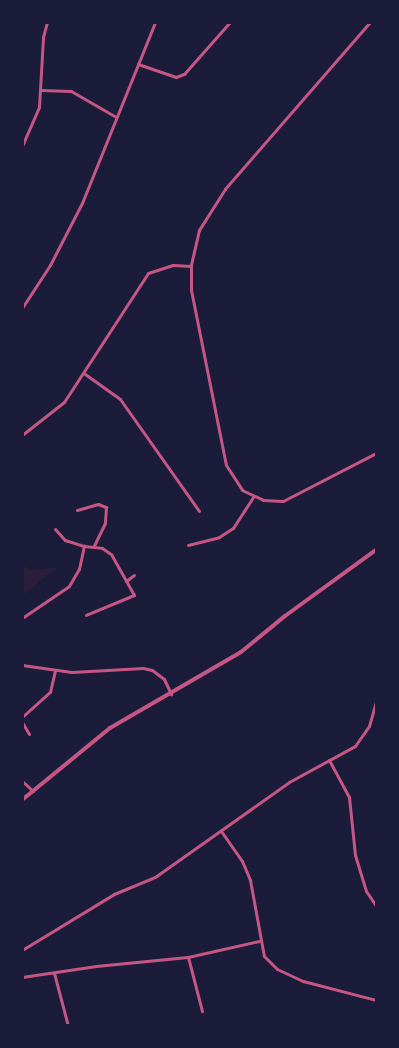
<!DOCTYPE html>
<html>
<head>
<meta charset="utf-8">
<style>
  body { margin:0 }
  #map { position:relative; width:399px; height:1048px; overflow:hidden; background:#1b1b3a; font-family:"DejaVu Sans",sans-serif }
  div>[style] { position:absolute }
  .green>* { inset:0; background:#2a1e3b }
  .stream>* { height:2.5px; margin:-1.25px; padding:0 1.25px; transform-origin:1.25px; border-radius:1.25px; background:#12122b }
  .minor>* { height:3px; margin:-1.5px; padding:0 1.5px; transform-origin:1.5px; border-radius:1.5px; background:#c65784 }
  .tertiary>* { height:4px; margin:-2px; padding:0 2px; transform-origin:2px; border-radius:2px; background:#c65784 }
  span { translate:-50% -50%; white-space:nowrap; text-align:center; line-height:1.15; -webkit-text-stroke:5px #1b1b3a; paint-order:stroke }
  .frame { position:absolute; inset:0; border:24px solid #1b1b3a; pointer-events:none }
</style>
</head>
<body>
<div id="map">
  <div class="green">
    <i style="clip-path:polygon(23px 566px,33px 570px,58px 567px,23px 595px)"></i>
  </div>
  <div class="stream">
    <i style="left:275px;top:1026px;width:4px"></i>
  </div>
  <div class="minor">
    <i style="left:370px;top:22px;width:221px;rotate:131deg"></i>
    <i style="left:225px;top:189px;width:49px;rotate:122.4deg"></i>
    <i style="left:199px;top:230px;width:37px;rotate:103deg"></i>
    <i style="left:191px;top:266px;width:24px;rotate:90deg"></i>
    <i style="left:191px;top:290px;width:178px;rotate:78.7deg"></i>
    <i style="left:226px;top:465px;width:30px;rotate:57deg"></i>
    <i style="left:242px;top:490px;width:23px;rotate:25deg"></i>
    <i style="left:263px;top:500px;width:20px;rotate:3deg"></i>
    <i style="left:283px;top:501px;width:105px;rotate:-27.3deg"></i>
    <i style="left:138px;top:64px;width:40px;rotate:18.9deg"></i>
    <i style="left:176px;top:77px;width:9px;rotate:-21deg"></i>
    <i style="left:184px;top:74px;width:69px;rotate:-48.5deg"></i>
    <i style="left:41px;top:90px;width:30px;rotate:2deg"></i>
    <i style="left:71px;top:91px;width:52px;rotate:30deg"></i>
    <i style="left:22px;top:146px;width:43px;rotate:-66.4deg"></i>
    <i style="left:39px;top:107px;width:70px;rotate:-86.7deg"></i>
    <i style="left:43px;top:37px;width:16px;rotate:-75deg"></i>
    <i style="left:22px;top:308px;width:51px;rotate:-56.9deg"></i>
    <i style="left:50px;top:265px;width:70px;rotate:-62.7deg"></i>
    <i style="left:82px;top:203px;width:195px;rotate:-68deg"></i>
    <i style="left:85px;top:374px;width:43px;rotate:35.5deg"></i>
    <i style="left:120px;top:399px;width:137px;rotate:54.8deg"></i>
    <i style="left:22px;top:435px;width:53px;rotate:-38.2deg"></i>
    <i style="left:64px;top:402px;width:154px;rotate:-56.9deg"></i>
    <i style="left:148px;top:273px;width:26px;rotate:-18deg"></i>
    <i style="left:173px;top:265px;width:18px;rotate:3deg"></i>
    <i style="left:77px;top:510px;width:22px;rotate:-16deg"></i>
    <i style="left:98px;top:504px;width:9px;rotate:21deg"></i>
    <i style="left:106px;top:507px;width:16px;rotate:94deg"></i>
    <i style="left:105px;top:523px;width:25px;rotate:116deg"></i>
    <i style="left:55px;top:529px;width:15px;rotate:48deg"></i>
    <i style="left:65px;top:540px;width:20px;rotate:18deg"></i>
    <i style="left:188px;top:545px;width:32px;rotate:-14deg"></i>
    <i style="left:219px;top:537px;width:17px;rotate:-33deg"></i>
    <i style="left:233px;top:528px;width:37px;rotate:-57deg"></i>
    <i style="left:126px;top:581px;width:10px;rotate:-37deg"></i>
    <i style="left:22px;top:618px;width:57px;rotate:-34.2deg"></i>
    <i style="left:69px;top:586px;width:20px;rotate:-60deg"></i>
    <i style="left:79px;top:569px;width:24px;rotate:-78deg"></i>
    <i style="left:84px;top:546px;width:18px;rotate:6deg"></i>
    <i style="left:102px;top:548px;width:11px;rotate:34deg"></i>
    <i style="left:111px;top:554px;width:47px;rotate:60.7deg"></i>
    <i style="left:134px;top:595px;width:52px;rotate:157.4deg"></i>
    <i style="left:22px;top:665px;width:50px;rotate:8deg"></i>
    <i style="left:72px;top:672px;width:71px;rotate:-3.2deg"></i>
    <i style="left:143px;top:668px;width:9px;rotate:13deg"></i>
    <i style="left:152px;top:670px;width:15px;rotate:37deg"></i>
    <i style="left:164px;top:679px;width:17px;rotate:65deg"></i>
    <i style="left:22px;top:717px;width:38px;rotate:-42deg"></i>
    <i style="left:50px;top:692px;width:22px;rotate:-77deg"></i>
    <i style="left:22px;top:722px;width:14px;rotate:60deg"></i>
    <i style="left:329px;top:760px;width:42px;rotate:61.6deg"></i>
    <i style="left:349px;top:797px;width:58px;rotate:84.1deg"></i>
    <i style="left:355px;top:855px;width:38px;rotate:73deg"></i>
    <i style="left:366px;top:891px;width:18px;rotate:56deg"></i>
    <i style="left:22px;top:781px;width:15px;rotate:42deg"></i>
    <i style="left:221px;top:831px;width:37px;rotate:55deg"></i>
    <i style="left:242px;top:861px;width:21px;rotate:67deg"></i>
    <i style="left:250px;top:880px;width:77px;rotate:79.6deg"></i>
    <i style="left:264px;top:956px;width:18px;rotate:45deg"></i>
    <i style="left:277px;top:969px;width:29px;rotate:25deg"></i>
    <i style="left:303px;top:981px;width:75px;rotate:14.6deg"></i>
    <i style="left:22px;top:950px;width:108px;rotate:-31.3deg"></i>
    <i style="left:114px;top:894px;width:44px;rotate:-22.5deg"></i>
    <i style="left:155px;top:877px;width:164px;rotate:-35.3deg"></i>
    <i style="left:289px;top:782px;width:75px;rotate:-28.6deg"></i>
    <i style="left:355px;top:746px;width:24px;rotate:-55deg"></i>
    <i style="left:369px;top:726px;width:26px;rotate:-74deg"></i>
    <i style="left:188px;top:957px;width:56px;rotate:75.5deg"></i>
    <i style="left:54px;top:973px;width:55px;rotate:75.2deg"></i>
    <i style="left:22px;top:977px;width:75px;rotate:-8.5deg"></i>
    <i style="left:96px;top:966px;width:92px;rotate:-5.6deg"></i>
    <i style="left:188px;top:957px;width:73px;rotate:-12.7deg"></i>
  </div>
  <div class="tertiary">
    <i style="left:22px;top:800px;width:114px;rotate:-39.3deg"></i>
    <i style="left:110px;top:728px;width:151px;rotate:-30.1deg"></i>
    <i style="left:241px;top:652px;width:57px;rotate:-39.3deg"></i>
    <i style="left:285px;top:616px;width:112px;rotate:-36deg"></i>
  </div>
  <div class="frame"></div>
</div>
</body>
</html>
